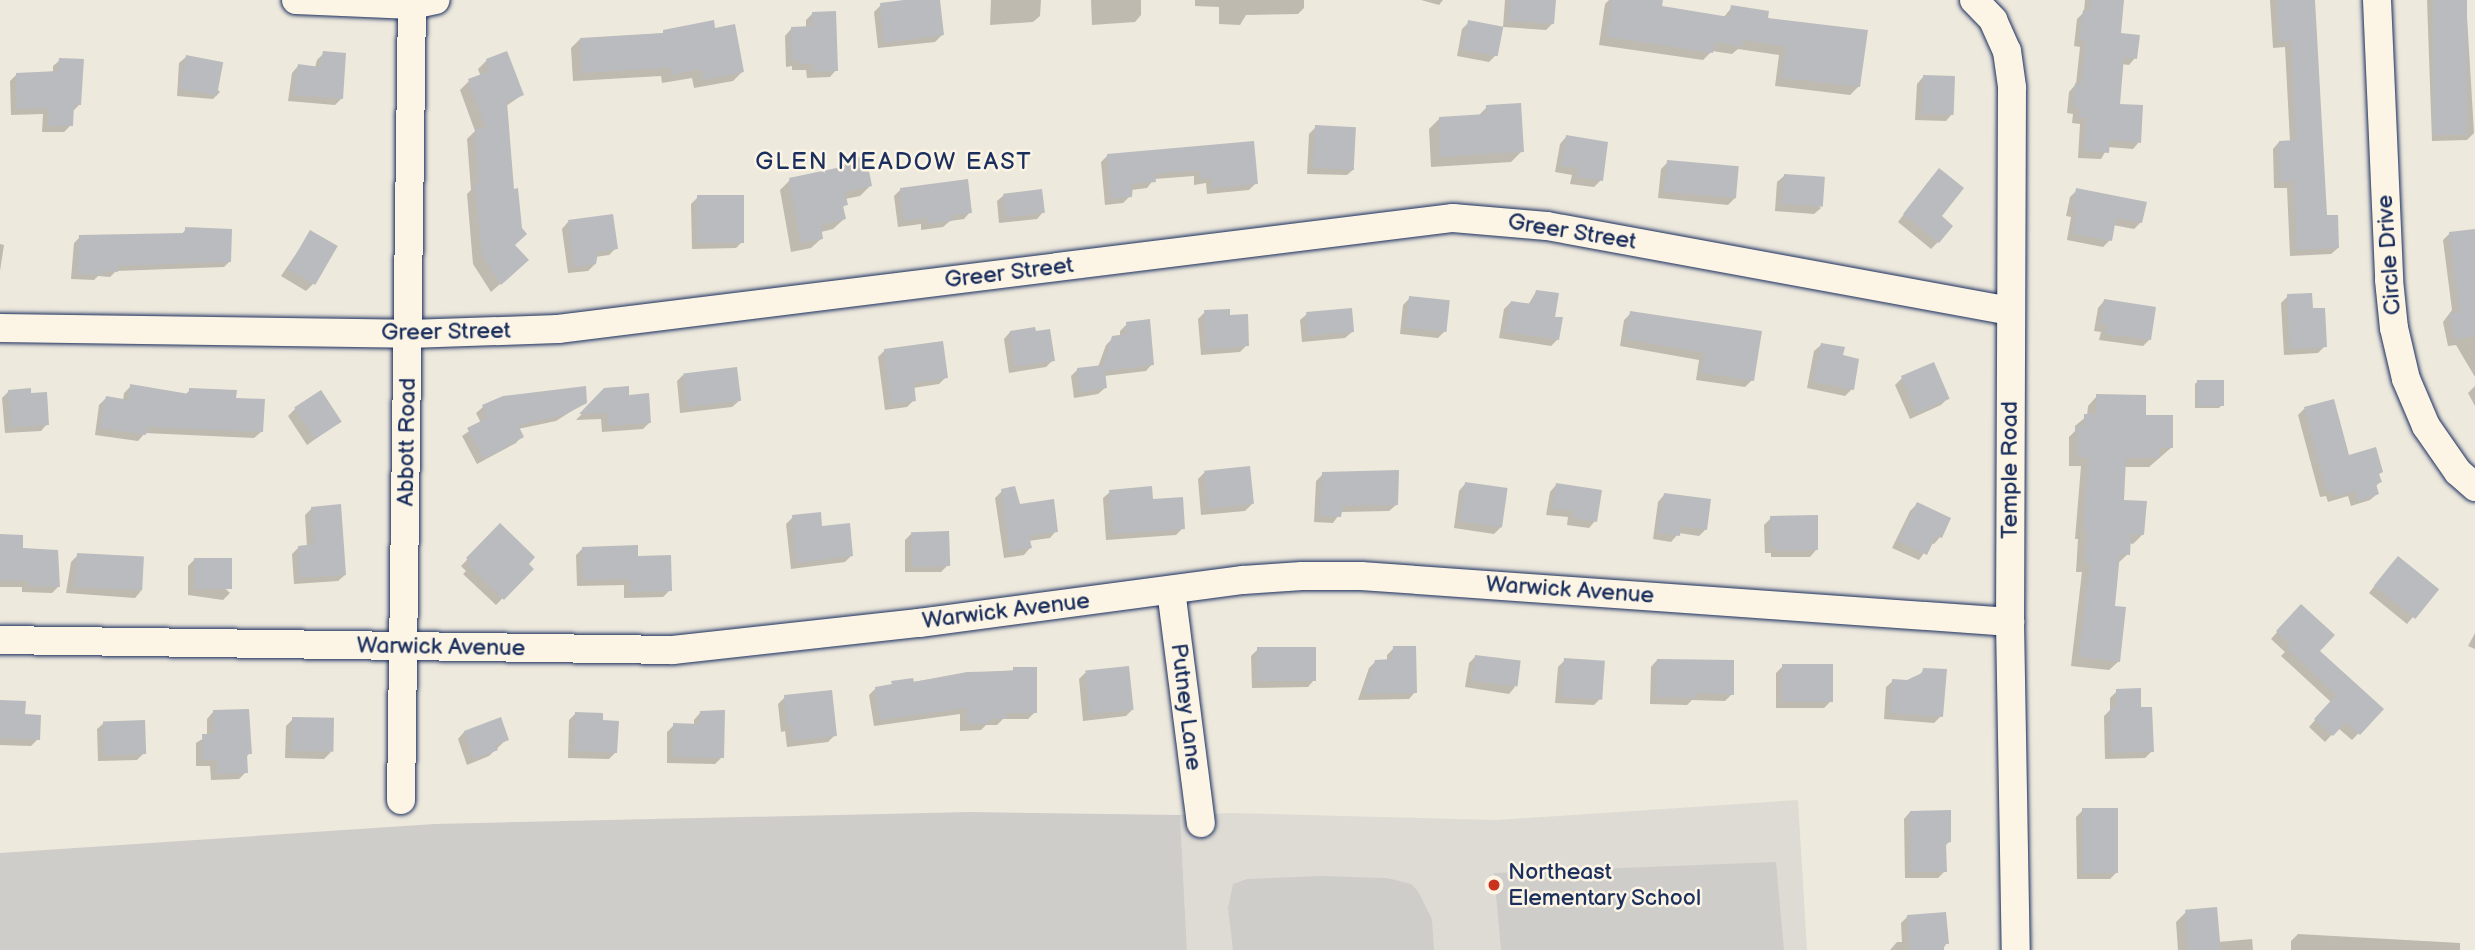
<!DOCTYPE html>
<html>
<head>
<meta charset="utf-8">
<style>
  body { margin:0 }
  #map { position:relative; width:2475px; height:950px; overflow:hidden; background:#eee9dd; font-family:"Balsamiq Sans",sans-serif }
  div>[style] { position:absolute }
  .built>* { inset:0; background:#dedbd4 }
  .green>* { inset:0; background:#cfcdca }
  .shadow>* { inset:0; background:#0003 }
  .building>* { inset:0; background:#babbbe; transform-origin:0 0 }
  .roads { filter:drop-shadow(0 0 2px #1b2f5e) drop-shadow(0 0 2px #1b2f5e) }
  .minor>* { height:28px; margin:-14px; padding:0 14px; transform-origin:14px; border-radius:14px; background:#fcf5e5 }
  .dots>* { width:19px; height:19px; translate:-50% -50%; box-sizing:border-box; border:4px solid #fcf5e5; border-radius:50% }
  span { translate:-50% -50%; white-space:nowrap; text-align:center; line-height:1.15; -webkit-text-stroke:5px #fcf5e5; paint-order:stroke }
  .street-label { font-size:23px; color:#1b2f5e }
  .poi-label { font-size:23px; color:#1b2f5e }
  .left { translate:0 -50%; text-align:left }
  .neighbourhood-label { font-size:24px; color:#1b2f5e; letter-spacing:2px }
</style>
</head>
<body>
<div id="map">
  <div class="built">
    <i style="clip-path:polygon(1798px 800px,1807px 950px,1187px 950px,1180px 815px,1232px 813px,1496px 820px)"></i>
  </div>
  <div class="green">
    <i style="clip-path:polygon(970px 812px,1180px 815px,1187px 950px,0 950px,0 853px,434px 824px)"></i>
    <i style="clip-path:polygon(1776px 862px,1784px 950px,1501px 950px,1494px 873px)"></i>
    <i style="clip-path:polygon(1321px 876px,1387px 878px,1411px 884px,1418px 891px,1432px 919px,1434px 950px,1233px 950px,1228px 908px,1233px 884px,1247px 879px)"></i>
  </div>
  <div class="shadow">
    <i style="clip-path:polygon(919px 0,938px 0,942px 35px,935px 42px,878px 48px,874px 12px,881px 5px)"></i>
    <i style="clip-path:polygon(991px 0,1041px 0,1040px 16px,1033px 22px,990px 25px)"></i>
    <i style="clip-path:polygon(1091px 0,1141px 0,1141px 15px,1135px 22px,1092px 25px)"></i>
    <i style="clip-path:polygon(1195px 0,1304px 0,1304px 8px,1298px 14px,1246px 15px,1240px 25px,1219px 24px,1219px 7px,1195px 6px)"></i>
    <i style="clip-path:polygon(1421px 0,1443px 0,1439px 5px)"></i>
    <i style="clip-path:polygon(1505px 0,1554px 0,1553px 23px,1546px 30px,1503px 27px)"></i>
    <i style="clip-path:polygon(1609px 0,1661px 0,1660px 8px,1723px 18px,1732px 7px,1766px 19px,1859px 86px,1850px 95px,1775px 86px,1779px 55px,1738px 49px,1732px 54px,1712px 51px,1703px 60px,1599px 45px,1605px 4px)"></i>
    <i style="clip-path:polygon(2085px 0,2123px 0,2119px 35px,2135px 58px,2129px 65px,2121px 64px,2118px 105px,2139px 142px,2133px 149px,2108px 147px,2101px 159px,2078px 158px,2080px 124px,2072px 123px,2073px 114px,2067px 113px,2069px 92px,2076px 84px,2080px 47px,2074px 46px,2077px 19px,2084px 12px)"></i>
    <i style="clip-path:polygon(2270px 0,2314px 0,2325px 217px,2338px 248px,2331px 254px,2290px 256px,2287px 188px,2274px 188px,2273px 149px,2279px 142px,2290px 142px,2285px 47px,2273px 48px)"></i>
    <i style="clip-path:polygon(2427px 0,2466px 0,2474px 133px,2467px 140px,2432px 141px)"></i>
    <i style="clip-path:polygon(813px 13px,836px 70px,830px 77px,807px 78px,806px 70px,792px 70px,792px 66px,786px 67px,785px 36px,791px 29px,806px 28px,806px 20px)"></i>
    <i style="clip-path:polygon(1469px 22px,1496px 55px,1489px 62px,1457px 56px,1462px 29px)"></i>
    <i style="clip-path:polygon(714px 30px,742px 72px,733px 81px,694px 88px,692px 78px,662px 83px,661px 76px,573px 81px,571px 48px,580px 39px)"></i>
    <i style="clip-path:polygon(324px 53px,341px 99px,335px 105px,288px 101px,292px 73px,298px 66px,315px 68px,317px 60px)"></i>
    <i style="clip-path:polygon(186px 57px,220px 92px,213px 99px,177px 96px,179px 63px)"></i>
    <i style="clip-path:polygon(60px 60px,79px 105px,72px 112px,71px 125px,64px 132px,42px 132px,43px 114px,11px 115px,10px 81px,17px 74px,53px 73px,53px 66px)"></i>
    <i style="clip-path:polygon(487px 60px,522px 95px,506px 106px,513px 246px,517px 269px,491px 292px,473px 264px,467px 194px,471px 190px,467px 139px,475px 131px,460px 90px,469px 81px,481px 77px,478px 69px)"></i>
    <i style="clip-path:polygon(1923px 77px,1952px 114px,1946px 121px,1915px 120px,1917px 84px)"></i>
    <i style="clip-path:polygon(1487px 107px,1522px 151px,1511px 162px,1431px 167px,1429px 129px,1440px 118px,1477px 117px)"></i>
    <i style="clip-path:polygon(1316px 127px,1354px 169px,1347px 175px,1307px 174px,1309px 134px)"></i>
    <i style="clip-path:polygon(1566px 137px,1601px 180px,1594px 187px,1570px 184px,1572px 175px,1555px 172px,1560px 144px)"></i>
    <i style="clip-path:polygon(1252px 143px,1256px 183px,1249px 190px,1207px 194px,1206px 183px,1194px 185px,1194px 176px,1154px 179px,1147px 188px,1131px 190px,1130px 196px,1123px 203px,1105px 205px,1101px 162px,1108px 155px)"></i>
    <i style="clip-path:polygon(845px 162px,870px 186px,860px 196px,845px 199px,846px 204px,842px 208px,844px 219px,833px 229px,821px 232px,822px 238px,811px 248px,791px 252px,780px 190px,790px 180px,838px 169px)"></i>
    <i style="clip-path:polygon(1668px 162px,1735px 198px,1728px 205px,1658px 198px,1661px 169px)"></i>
    <i style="clip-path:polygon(1784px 176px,1821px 208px,1814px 214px,1775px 211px,1777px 182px)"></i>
    <i style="clip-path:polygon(1932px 177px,1939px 217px,1938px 242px,1931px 249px,1898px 222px)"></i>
    <i style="clip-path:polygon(901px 189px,970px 212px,964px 219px,950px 221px,943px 227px,921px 230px,921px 224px,898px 227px,894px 196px)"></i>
    <i style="clip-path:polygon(2077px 190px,2141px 222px,2134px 229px,2113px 225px,2110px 240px,2103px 247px,2067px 240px,2071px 217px,2066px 216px,2070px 197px)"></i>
    <i style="clip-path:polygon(1004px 195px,1043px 212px,1037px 219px,999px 223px,997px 201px)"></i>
    <i style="clip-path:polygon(698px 197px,743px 241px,736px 248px,692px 249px,691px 204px)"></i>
    <i style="clip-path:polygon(568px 222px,616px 248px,609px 255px,595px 257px,595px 264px,588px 271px,568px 273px,562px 229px)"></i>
    <i style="clip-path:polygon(186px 229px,230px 261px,224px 267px,116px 271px,110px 277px,98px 276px,94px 280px,71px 279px,74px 243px,80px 237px,181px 235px)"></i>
    <i style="clip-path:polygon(2475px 230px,2475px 377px,2456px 345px,2448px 346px,2443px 322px,2452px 310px,2443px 240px,2449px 234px)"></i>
    <i style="clip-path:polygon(311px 232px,313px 284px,306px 291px,281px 276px)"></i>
    <i style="clip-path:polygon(0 244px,4px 245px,0 271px)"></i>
    <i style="clip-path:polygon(1536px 292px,1553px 319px,1558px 339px,1551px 346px,1499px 338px,1504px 309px,1511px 302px,1528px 305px)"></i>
    <i style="clip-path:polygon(2288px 296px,2311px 310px,2325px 346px,2318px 353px,2284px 355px,2281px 303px)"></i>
    <i style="clip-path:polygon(1410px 298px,1445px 331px,1438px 338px,1400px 334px,1403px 305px)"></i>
    <i style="clip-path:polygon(2104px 301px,2150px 339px,2143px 346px,2099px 340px,2101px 332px,2094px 331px,2098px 308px)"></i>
    <i style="clip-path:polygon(1205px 312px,1229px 317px,1247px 345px,1240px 352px,1201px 355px,1198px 319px)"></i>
    <i style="clip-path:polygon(1631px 313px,1760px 332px,1752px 380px,1745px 387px,1696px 380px,1699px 360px,1620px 346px,1624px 320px)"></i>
    <i style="clip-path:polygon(1307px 314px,1352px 332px,1345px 338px,1302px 342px,1300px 320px)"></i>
    <i style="clip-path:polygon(1127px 324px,1152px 364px,1146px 371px,1104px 376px,1105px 388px,1098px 394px,1074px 398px,1071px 376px,1078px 369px,1098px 367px,1106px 345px,1113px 338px,1120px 337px,1120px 331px)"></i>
    <i style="clip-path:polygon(1010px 332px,1053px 360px,1046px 367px,1009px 373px,1004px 339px)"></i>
    <i style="clip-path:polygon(1821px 345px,1841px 357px,1852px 389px,1845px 396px,1807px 388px,1814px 351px)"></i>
    <i style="clip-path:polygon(885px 350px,946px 377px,939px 384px,913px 388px,914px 400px,907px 407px,885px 410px,878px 357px)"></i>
    <i style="clip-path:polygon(1933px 364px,1948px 398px,1941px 405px,1910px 419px,1895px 385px,1902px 378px)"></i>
    <i style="clip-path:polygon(683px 375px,739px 401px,732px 407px,680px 413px,677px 381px)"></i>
    <i style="clip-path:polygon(2198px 381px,2222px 405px,2219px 408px,2195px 408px,2195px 384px)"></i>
    <i style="clip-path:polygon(131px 386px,185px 395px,190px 390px,234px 399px,261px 432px,254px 438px,145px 433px,138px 441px,95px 435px,99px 405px,106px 398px,123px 401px,124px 393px)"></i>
    <i style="clip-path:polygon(2475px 386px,2475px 406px,2468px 393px)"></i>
    <i style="clip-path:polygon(605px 390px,627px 397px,649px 423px,643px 429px,602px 432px,601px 419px,576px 420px)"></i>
    <i style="clip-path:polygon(9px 391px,47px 424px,41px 431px,5px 433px,2px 398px)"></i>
    <i style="clip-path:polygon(2097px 396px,2144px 417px,2172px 447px,2149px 467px,2124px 467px,2122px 501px,2143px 534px,2133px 544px,2129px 543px,2128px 554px,2118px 563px,2113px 607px,2119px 661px,2109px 670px,2071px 666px,2082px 572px,2076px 572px,2078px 539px,2075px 539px,2081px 466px,2069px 466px,2069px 437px,2075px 431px,2075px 426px,2087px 416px,2088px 406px)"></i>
    <i style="clip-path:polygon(503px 397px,586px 402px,556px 421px,518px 429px,522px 436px,516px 443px,477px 464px,462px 436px,481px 423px,476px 413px,483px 407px)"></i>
    <i style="clip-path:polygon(2333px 401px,2348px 457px,2381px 472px,2378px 475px,2380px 482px,2375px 487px,2377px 494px,2370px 500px,2351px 506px,2348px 496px,2328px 502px,2326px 496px,2320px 497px,2298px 415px,2304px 409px)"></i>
    <i style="clip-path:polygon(295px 409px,339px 422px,307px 445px,288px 416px)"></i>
    <i style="clip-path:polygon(1205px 472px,1252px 504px,1245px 511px,1201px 515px,1198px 479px)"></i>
    <i style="clip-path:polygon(1323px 474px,1396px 505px,1389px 511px,1341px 512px,1333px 523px,1314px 522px,1316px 481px)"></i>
    <i style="clip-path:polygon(1465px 484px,1501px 527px,1494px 534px,1454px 528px,1459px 491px)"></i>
    <i style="clip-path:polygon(1556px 485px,1595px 521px,1589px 528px,1567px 525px,1568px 517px,1546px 515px,1550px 492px)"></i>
    <i style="clip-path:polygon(1002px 491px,1019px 506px,1056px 531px,1050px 538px,1028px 541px,1030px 548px,1024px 555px,1004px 558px,995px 498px)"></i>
    <i style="clip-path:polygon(1110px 492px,1151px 501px,1183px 528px,1176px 535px,1106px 540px,1103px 498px)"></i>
    <i style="clip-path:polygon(1664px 495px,1706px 529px,1699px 536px,1679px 533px,1671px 542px,1653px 539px,1658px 502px)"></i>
    <i style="clip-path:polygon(1917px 504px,1940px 537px,1934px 544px,1931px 543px,1919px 560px,1892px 548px,1910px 511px)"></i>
    <i style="clip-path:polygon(312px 508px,345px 575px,338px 581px,294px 584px,292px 554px,299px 547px,307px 547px,305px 515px)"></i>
    <i style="clip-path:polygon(793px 517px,821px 528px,852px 555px,845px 562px,791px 569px,786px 524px)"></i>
    <i style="clip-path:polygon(1771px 518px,1816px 550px,1810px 557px,1771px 557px,1771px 553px,1765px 553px,1764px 525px)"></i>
    <i style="clip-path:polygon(500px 526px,531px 569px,496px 605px,463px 574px,466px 571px,461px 566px)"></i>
    <i style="clip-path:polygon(911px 534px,948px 565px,941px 572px,905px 572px,905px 540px)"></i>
    <i style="clip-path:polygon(0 536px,21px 550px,59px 586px,52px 593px,22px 592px,22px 587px,0 587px)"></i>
    <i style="clip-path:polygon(583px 548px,670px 590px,663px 597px,624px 598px,624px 585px,577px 586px,576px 555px)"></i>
    <i style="clip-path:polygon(78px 555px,141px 591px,135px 598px,66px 593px,71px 562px)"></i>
    <i style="clip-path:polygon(195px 559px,230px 593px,223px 600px,188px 595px,188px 566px)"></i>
    <i style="clip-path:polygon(2391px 565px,2413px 617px,2407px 624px,2369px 593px)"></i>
    <i style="clip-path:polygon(2294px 613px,2318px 652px,2382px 709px,2352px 740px,2338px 728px,2325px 742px,2309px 727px,2331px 702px,2281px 656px,2285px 652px,2271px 639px)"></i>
    <i style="clip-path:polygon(2475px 633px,2475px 649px,2468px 646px)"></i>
    <i style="clip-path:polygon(1394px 648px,1415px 692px,1409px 699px,1358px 700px,1369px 668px,1376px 661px,1387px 661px,1387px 655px)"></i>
    <i style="clip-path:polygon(1258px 649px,1314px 680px,1308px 687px,1252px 688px,1251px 656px)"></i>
    <i style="clip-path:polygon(1475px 657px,1515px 687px,1509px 694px,1465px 687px,1469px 663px)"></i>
    <i style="clip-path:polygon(1565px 660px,1601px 698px,1594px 705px,1555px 703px,1558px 667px)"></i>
    <i style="clip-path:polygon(1657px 660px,1732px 694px,1725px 701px,1692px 700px,1687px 705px,1650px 704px,1651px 667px)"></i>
    <i style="clip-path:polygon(1783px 666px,1831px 701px,1824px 708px,1776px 708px,1776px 673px)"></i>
    <i style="clip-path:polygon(1035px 669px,1035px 712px,1028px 719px,1003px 719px,997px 725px,986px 725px,981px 730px,960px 731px,960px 714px,874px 726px,869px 695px,876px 688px,967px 673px)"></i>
    <i style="clip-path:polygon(1924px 670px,1941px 716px,1934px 723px,1884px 719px,1886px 687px,1893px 681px,1907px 682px,1917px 677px)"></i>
    <i style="clip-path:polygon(1085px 673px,1132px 710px,1126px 716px,1083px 721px,1079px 679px)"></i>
    <i style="clip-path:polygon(2117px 691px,2140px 709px,2152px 751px,2145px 758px,2105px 759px,2104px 716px,2110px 710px,2110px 698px)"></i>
    <i style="clip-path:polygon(785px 697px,835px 735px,828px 742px,787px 747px,785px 731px,781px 732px,778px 704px)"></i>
    <i style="clip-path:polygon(0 702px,23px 716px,38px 739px,31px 746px,0 745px)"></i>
    <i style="clip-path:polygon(213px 712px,250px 753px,245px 758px,246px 772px,239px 779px,211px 780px,210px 766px,196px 766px,196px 743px,207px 736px,207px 719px)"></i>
    <i style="clip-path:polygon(576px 713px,601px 722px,616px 752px,609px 759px,568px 758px,569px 720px)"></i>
    <i style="clip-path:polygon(700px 713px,722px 757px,715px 764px,667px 763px,667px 732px,674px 725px,694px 726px,694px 720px)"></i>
    <i style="clip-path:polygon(293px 719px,331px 752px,324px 759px,285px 758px,286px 726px)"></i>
    <i style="clip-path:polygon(500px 719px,507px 739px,489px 756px,467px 765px,458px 739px,464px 732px)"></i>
    <i style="clip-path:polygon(104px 723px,144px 753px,137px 760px,98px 761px,97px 729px)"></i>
    <i style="clip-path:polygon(2083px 810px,2117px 872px,2110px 879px,2077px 879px,2076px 817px)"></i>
    <i style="clip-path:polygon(1910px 812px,1949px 842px,1944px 847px,1945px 871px,1938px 878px,1905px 878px,1904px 819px)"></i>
    <i style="clip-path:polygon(2186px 912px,2218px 942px,2252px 939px,2253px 950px,2178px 950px,2176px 922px)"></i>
    <i style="clip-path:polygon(1908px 916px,1947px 943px,1942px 950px,1890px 950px,1897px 942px,1902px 942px,1901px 923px)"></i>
    <i style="clip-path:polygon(2298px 934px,2460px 943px,2460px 950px,2291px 950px,2291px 941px)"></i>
  </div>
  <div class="building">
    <i style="clip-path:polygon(904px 0,940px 0,944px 35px,884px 43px,880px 3px)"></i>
    <i style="clip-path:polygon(1510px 0,1556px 0,1554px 24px,1509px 21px)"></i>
    <i style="clip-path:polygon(1612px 0,1663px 0,1662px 6px,1729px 17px,1731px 5px,1769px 11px,1768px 18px,1868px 30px,1860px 87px,1782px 78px,1786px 47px,1743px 40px,1742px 47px,1715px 42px,1713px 53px,1607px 37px)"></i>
    <i style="clip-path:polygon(2091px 0,2124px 0,2121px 33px,2140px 35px,2137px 59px,2124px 57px,2120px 104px,2143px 105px,2141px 143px,2110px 140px,2109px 153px,2084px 151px,2086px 118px,2078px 117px,2079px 107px,2073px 107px,2075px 83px,2081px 84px,2086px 41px,2079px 40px,2083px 10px,2089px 11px)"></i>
    <i style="clip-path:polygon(2277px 0,2315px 0,2327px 215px,2338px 215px,2339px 248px,2297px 250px,2294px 181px,2280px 182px,2279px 141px,2296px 140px,2291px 41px,2279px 42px)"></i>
    <i style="left:2433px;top:0;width:34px;height:135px"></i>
    <i style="clip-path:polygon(836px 11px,838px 71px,813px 72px,813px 64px,799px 64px,798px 60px,792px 61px,791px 27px,813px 26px,812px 12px)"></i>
    <i style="clip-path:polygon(714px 20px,715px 28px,735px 24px,744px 72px,703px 80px,701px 69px,671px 75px,670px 68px,582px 73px,580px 38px,663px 33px,663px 30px)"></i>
    <i style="left:1468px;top:20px;width:36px;height:30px;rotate:11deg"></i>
    <i style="clip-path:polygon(323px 51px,346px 53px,343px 99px,293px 95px,298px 64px,320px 67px)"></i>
    <i style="clip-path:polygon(507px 51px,524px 95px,507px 102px,514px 189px,518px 188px,522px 228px,527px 234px,515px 245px,529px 260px,501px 285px,482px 255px,475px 184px,479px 183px,475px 129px,486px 128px,468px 79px,490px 71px,486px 59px)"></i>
    <i style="left:186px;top:55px;width:38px;height:34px;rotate:11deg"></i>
    <i style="clip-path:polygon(59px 58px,84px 59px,81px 105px,74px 105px,73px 126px,48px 126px,49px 108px,17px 109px,16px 73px,58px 71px)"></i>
    <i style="left:1923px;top:75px;width:32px;height:39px;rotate:2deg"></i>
    <i style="clip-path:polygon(1521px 103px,1524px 152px,1440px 157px,1439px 117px,1486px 114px,1486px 105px)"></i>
    <i style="left:1315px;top:125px;width:41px;height:43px;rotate:3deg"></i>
    <i style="clip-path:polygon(1566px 135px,1608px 142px,1603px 181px,1576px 177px,1578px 168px,1561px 166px)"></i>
    <i style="clip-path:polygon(1254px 141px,1258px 184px,1213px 188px,1212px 178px,1201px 179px,1200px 170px,1155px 174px,1156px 182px,1133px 184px,1132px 197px,1111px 199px,1107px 154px)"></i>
    <i style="clip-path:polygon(866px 156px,872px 186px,845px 192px,848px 205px,843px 206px,846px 219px,821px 225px,823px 239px,801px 243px,789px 178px,846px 166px,845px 160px)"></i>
    <i style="left:1667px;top:160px;width:72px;height:32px;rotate:5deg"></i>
    <i style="clip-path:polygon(1939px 168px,1964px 188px,1942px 216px,1953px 226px,1939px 243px,1903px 214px)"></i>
    <i style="left:1784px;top:174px;width:41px;height:30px;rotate:4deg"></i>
    <i style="clip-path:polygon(968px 179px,972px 213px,951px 215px,952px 221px,927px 224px,927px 218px,904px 221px,900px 188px)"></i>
    <i style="clip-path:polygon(2076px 188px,2147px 202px,2142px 223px,2116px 218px,2112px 241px,2073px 234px,2077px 210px,2072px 209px)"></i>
    <i style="left:1042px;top:189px;width:24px;height:39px;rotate:83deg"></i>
    <i style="left:697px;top:195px;width:47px;height:48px"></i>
    <i style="clip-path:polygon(613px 214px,618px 249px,598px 252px,596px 264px,574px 267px,568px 220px)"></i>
    <i style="clip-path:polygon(185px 227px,232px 229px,231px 262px,118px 266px,118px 272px,102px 271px,102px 275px,77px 274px,79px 235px,185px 233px)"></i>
    <i style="clip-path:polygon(2475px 229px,2475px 336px,2455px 340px,2449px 314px,2460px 312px,2449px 232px)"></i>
    <i style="left:310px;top:230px;width:32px;height:45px;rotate:30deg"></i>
    <i style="clip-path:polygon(1536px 290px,1559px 293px,1555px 317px,1563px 317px,1559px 340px,1505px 332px,1511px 301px,1532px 304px)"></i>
    <i style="clip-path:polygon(2312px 293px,2313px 308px,2325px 308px,2327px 347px,2290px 349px,2287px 294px)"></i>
    <i style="left:1409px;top:296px;width:41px;height:32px;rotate:6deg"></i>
    <i style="clip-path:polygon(2104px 299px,2156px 307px,2151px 340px,2105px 334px,2107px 325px,2100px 324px)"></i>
    <i style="left:1352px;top:308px;width:24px;height:46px;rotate:85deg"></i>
    <i style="clip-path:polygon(1230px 309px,1230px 315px,1248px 314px,1249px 346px,1207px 349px,1204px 310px)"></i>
    <i style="clip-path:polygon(1630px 311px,1762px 331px,1754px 381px,1701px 373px,1705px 353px,1626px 339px)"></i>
    <i style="clip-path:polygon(1150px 319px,1154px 365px,1105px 371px,1107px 388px,1080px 392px,1077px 368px,1103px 365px,1112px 336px,1127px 334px,1126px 322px)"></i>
    <i style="clip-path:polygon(1035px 327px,1036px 331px,1050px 329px,1055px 361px,1015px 367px,1010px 331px)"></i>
    <i style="clip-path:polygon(943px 341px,948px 378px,914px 383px,916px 401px,891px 404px,884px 349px)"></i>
    <i style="clip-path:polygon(1821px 343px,1845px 347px,1843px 355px,1859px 359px,1854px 390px,1813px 382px)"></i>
    <i style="left:1934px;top:362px;width:40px;height:36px;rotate:67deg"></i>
    <i style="left:737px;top:367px;width:34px;height:54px;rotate:83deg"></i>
    <i style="left:2197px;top:380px;width:27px;height:26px"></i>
    <i style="clip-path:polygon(130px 384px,189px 394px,189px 388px,237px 390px,236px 398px,265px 399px,263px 432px,147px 427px,146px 435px,100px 428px,106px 396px,129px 400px)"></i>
    <i style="clip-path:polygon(586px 386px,587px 403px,564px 415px,518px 425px,524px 437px,484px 459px,467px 428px,487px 418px,482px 405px,503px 396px)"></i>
    <i style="clip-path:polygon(629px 386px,629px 395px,649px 393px,651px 423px,608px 426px,607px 413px,579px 414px,604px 388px)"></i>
    <i style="clip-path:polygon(31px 388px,31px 393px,47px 392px,49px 425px,11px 427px,8px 390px)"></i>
    <i style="left:321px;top:390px;width:38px;height:32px;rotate:57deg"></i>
    <i style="clip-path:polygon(2096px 394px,2146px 395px,2146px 415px,2173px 415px,2173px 448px,2160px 448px,2160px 458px,2126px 458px,2124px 500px,2147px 501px,2144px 535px,2131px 534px,2130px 555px,2120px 554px,2115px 606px,2126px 607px,2120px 662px,2079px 657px,2090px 563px,2085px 563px,2087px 530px,2083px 530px,2089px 458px,2078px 457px,2077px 426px,2084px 426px,2084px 414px,2096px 414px)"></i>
    <i style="clip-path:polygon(2334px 399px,2349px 455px,2376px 447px,2383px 472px,2379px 474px,2382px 482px,2376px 484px,2379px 494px,2358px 501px,2355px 491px,2335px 497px,2332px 490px,2327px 492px,2304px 407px)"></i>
    <i style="left:1250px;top:466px;width:38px;height:46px;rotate:84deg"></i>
    <i style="clip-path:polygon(1399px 470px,1398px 505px,1343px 506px,1341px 517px,1320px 516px,1322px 472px)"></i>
    <i style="left:1465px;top:482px;width:43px;height:40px;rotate:8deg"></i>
    <i style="clip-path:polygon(1556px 483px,1602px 490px,1597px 522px,1573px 518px,1574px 511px,1552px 509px)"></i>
    <i style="clip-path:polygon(1015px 486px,1020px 504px,1054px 499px,1058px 532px,1029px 536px,1032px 548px,1010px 552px,1001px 489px)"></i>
    <i style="clip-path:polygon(1152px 486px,1153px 499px,1183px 497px,1185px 529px,1113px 534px,1109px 490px)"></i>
    <i style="clip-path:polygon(1664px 493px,1711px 499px,1707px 530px,1681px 526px,1680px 536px,1658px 533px)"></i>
    <i style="clip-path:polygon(1917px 502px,1951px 518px,1942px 538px,1936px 536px,1927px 555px,1898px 541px)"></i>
    <i style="clip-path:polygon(341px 504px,346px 575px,300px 578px,298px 546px,314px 544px,311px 507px)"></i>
    <i style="clip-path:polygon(821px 512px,822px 526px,850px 523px,853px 556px,797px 563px,792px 515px)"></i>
    <i style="clip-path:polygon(1818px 515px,1818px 550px,1777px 551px,1777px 547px,1771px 547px,1770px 516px)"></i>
    <i style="clip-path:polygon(500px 523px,535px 557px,529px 564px,534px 569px,504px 600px,469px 566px,471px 563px,466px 558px)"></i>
    <i style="left:949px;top:531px;width:35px;height:38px;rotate:88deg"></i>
    <i style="clip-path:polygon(0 534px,23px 535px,23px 548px,58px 550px,60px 587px,28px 586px,28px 581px,0 580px)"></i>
    <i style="clip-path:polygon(638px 545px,638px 556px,671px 555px,672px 591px,631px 592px,630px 579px,583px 580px,582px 547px)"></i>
    <i style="left:77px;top:553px;width:67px;height:34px;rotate:3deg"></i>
    <i style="left:2398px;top:556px;width:53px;height:38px;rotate:39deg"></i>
    <i style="left:194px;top:558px;width:38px;height:31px"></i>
    <i style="clip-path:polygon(2301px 604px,2335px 635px,2320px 651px,2384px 709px,2360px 735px,2346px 722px,2333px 736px,2314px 719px,2336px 695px,2287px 648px,2290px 644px,2276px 631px)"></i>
    <i style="clip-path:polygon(1393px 646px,1416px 646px,1417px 693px,1364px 694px,1375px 660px,1392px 659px)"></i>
    <i style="left:1316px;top:647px;width:34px;height:59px;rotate:90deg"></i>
    <i style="left:1475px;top:655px;width:46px;height:26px;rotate:7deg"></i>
    <i style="left:1564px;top:658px;width:41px;height:39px;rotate:4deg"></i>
    <i style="clip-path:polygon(1657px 659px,1734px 660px,1734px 695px,1696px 693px,1696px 698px,1656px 697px)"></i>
    <i style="left:1782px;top:664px;width:51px;height:38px"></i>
    <i style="left:1129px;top:666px;width:44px;height:44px;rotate:84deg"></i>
    <i style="clip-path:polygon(1013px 667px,1037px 667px,1037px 713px,1006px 713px,1006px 719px,989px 719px,989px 724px,967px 724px,967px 708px,880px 720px,875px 687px,892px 684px,891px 681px,913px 678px,914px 682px,967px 672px,1013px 671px)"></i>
    <i style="clip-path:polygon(1923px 668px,1947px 669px,1943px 717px,1890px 713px,1892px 679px,1907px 680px,1922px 673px)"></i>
    <i style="clip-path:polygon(2141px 688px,2141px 707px,2152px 707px,2154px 752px,2111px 753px,2110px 707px,2116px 707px,2116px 689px)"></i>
    <i style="clip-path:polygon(832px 690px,837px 736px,794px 741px,792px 725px,787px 726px,784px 695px)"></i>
    <i style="clip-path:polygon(0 700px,26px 701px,25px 714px,41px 715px,40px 740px,0 738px)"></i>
    <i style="clip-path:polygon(249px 709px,252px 754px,247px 754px,248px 773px,217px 774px,217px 760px,203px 760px,202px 734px,214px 734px,213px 710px)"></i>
    <i style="clip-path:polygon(725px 710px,724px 758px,673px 757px,673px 723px,700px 724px,700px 711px)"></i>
    <i style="clip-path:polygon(575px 712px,603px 713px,603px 720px,619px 721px,617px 753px,574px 751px)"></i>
    <i style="left:292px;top:717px;width:42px;height:34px;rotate:1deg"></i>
    <i style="clip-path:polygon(501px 717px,509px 740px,496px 745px,498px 750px,474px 759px,464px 731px)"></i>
    <i style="left:145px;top:720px;width:34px;height:42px;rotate:88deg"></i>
    <i style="left:2082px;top:808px;width:36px;height:65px"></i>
    <i style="clip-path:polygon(1951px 810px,1951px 842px,1946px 843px,1947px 872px,1911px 872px,1910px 811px)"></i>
    <i style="left:2217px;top:907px;width:43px;height:32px;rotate:85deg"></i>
    <i style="clip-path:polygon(1946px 912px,1949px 944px,1944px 944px,1944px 950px,1910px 950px,1907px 915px)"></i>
  </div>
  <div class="roads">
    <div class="minor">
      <i style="left:296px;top:0;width:116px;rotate:2.5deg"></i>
      <i style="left:412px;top:5px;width:24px;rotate:-12deg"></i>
      <i style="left:1974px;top:0;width:28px;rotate:46deg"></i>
      <i style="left:1993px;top:20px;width:34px;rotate:66deg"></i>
      <i style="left:2007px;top:51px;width:37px;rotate:82deg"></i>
      <i style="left:2012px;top:88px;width:534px;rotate:90.21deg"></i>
      <i style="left:2010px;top:622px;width:328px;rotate:89deg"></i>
      <i style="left:2377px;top:0;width:280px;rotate:87.5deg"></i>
      <i style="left:2389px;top:280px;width:48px;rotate:84.1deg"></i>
      <i style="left:2394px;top:328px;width:52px;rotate:76.8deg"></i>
      <i style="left:2406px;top:379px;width:51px;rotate:66.9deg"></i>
      <i style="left:2426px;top:426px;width:56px;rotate:55.2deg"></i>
      <i style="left:2458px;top:472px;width:23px;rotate:41deg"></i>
      <i style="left:0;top:328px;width:409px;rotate:0.8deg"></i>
      <i style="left:409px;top:334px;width:149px;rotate:-1.9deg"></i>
      <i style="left:558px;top:329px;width:902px;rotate:-7.07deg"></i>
      <i style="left:1453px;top:218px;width:94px;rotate:4.9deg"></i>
      <i style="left:1547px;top:226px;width:471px;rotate:10.4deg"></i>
      <i style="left:1171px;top:590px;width:235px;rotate:82.7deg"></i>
      <i style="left:0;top:640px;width:673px;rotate:0.85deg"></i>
      <i style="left:673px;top:650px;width:247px;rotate:-6.3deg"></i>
      <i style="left:919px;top:623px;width:327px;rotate:-7.6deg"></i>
      <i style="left:1243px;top:580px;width:59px;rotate:-3.9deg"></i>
      <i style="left:1302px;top:576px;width:59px"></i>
      <i style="left:1361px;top:576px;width:651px;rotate:4.05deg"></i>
      <i style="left:401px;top:800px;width:800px;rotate:-89.21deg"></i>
    </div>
  </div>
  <div class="dots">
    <i style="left:1494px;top:885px;background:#c8321e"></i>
  </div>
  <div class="street-label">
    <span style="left:1572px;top:232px;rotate:9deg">Greer Street</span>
    <span style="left:2389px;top:255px;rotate:-94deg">Circle Drive</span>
    <span style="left:1009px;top:273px;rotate:-7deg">Greer Street</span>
    <span style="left:446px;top:332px;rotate:-1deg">Greer Street</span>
    <span style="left:407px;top:442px;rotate:-89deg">Abbott Road</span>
    <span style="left:2010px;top:470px;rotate:-90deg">Temple Road</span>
    <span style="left:1570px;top:590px;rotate:4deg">Warwick Avenue</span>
    <span style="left:1006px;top:611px;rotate:-7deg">Warwick Avenue</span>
    <span style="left:441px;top:647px;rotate:1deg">Warwick Avenue</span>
    <span style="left:1186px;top:707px;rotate:83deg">Putney Lane</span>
  </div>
  <div class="poi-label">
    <span class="left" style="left:1508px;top:885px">Northeast<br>Elementary School</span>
  </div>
  <div class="neighbourhood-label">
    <span style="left:894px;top:162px">GLEN MEADOW EAST</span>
  </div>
</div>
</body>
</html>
